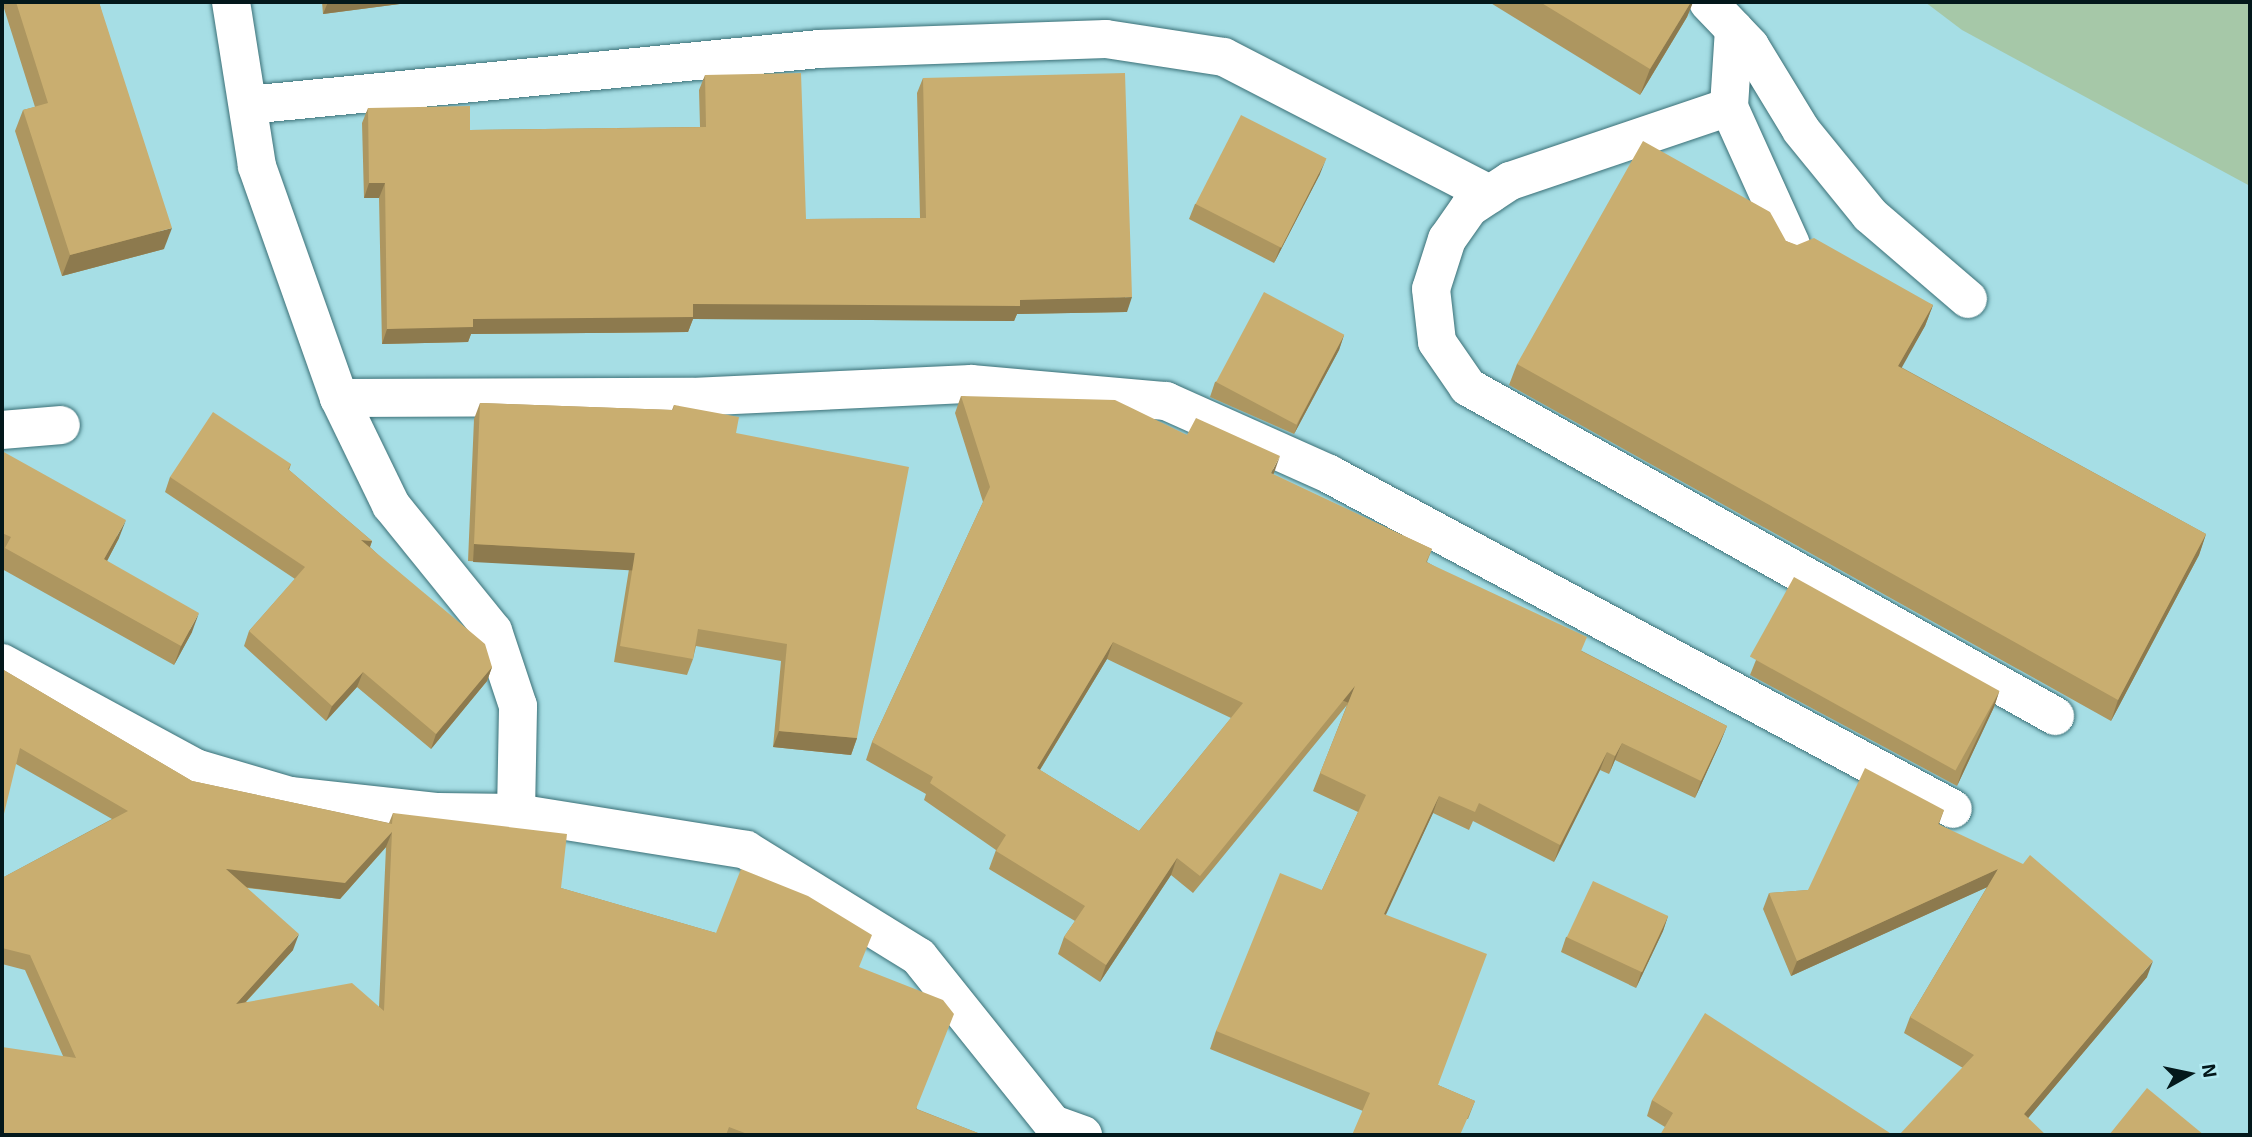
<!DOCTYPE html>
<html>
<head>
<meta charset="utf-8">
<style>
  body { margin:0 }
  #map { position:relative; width:2252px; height:1137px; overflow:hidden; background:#a6dee5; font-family:"Exo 2",sans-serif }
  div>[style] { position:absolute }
  .green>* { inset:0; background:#a6c8a8 }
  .roads { filter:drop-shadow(0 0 2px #3b7077) drop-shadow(0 0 2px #3b7077) }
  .minor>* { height:38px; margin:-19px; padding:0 19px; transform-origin:19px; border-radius:19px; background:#fff }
  .wall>* { inset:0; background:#ad9660 }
  .shaded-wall>* { inset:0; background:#8d7a4e; transform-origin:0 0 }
  .building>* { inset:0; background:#c9ae70; transform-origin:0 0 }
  span { translate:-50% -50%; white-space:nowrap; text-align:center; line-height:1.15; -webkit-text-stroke:7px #b2ebf2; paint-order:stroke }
  .frame { position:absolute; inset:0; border:4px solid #03181b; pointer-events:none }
  .north { position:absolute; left:2154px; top:1039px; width:70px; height:70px; -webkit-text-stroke:5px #b2ebf2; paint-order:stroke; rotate:81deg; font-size:19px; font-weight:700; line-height:28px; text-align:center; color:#03181b }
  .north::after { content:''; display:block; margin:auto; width:24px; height:32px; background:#03181b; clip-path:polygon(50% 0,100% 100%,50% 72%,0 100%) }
</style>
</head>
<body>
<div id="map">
  <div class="green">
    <i style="clip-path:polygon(1925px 2px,2250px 2px,2250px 186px,1962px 30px)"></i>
  </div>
  <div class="roads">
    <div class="minor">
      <i style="left:1708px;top:2px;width:61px;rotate:46.3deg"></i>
      <i style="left:1750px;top:46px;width:98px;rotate:58.7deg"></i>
      <i style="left:1801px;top:130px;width:109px;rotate:50.9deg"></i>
      <i style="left:1870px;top:215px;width:129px;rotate:40.6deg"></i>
      <i style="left:1734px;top:29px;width:78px;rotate:93.7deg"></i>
      <i style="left:1729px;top:107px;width:231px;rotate:161.3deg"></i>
      <i style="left:1510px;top:181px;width:49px;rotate:146.6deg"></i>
      <i style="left:1469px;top:208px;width:38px;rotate:125deg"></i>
      <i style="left:1447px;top:239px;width:52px;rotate:107.7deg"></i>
      <i style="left:1431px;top:289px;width:53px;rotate:83.5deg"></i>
      <i style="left:1437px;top:342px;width:55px;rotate:55.4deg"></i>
      <i style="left:1468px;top:387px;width:673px;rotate:29.27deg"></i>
      <i style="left:248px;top:105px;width:574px;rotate:-5.6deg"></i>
      <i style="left:819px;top:49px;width:287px;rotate:-2deg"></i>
      <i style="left:1106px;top:39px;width:119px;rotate:8.7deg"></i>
      <i style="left:1224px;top:57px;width:299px;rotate:27.3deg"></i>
      <i style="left:1729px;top:107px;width:150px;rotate:65.7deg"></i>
      <i style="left:339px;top:398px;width:353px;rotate:-0.2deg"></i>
      <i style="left:692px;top:397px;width:279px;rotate:-2.7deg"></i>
      <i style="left:971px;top:384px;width:196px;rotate:5deg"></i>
      <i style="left:1166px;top:401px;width:179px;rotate:24.1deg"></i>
      <i style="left:1329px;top:474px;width:708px;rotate:28.23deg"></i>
      <i style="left:2px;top:430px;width:59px;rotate:-4.8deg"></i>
      <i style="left:2px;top:663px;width:220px;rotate:28.5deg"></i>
      <i style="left:195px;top:768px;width:99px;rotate:16.4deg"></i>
      <i style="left:290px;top:796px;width:149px;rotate:6.2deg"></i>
      <i style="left:438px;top:812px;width:78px;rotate:0.7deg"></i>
      <i style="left:516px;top:813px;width:107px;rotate:-88.9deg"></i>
      <i style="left:518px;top:706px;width:79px;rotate:-108.4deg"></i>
      <i style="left:493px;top:631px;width:162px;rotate:-129deg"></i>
      <i style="left:391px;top:505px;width:119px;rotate:-115.9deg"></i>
      <i style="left:339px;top:398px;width:246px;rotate:-109.5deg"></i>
      <i style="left:257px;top:166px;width:166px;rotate:-99deg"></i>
      <i style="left:516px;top:813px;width:233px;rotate:9.1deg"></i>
      <i style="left:746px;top:850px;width:203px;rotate:31.7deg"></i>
      <i style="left:919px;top:957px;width:214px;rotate:51.3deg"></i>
      <i style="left:1053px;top:1124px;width:32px;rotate:20deg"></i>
    </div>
  </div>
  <div class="wall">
    <i style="clip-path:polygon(2px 2px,99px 2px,164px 249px,62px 276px,15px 131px,23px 110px,35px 107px)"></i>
    <i style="clip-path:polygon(322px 2px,415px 2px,323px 14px)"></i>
    <i style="clip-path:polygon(1489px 2px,1693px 2px,1687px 17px,1640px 95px)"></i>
    <i style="clip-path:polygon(705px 75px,806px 219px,920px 218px,917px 93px,923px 78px,1127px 312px,1017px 314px,1014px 321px,693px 319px,688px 332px,471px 334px,468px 342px,382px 344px,379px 198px,364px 198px,362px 123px,368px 108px,470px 130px,700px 127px,699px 90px)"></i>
    <i style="clip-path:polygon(1320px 174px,1274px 263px,1189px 219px,1195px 204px)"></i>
    <i style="clip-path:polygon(1786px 241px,1933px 305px,1925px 326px,1901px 367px,2206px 534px,2199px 555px,2111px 721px,1509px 385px,1517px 364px)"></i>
    <i style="clip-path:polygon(1344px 335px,1339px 350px,1294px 434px,1210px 397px,1215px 382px)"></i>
    <i style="clip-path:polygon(evenodd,961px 396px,1187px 435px,1432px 549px,1427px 562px,1582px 651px,1727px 726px,1720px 743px,1695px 798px,1615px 760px,1609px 774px,1600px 770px,1554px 862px,1473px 821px,1469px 830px,1433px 813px,1385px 915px,1438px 1085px,1475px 1101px,1468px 1119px,1363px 1111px,1210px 1049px,1216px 1031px,1322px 890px,1358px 812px,1313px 791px,1347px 705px,1193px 893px,1171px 875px,1100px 982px,1058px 954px,1064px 937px,1075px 921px,989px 869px,996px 850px,924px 800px,926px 794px,866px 760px,872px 742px,983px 502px,955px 413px,961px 396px,1107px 659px,1231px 718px,1139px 831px,1040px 770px,1107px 659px)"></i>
    <i style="clip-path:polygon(480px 403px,672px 410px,674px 405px,736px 433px,857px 738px,851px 755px,773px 747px,781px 661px,696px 646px,693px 659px,687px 675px,614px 662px,629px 569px,468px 561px,474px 419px)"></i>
    <i style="clip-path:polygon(2px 451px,119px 538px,107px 561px,192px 632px,174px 665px,2px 569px)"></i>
    <i style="clip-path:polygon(291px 464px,289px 470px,372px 541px,370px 547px,492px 667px,487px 681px,431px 749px,357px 687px,326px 721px,244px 646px,249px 631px,295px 579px,165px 492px,170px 477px)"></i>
    <i style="clip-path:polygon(1756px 660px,1999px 692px,1994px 707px,1957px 786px,1750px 675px)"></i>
    <i style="clip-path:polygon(evenodd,2px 669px,192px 781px,389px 823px,393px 813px,561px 888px,716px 933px,859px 967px,917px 1109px,983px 1135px,2px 1135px,63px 1056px,25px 970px,2px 964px,2px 878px,112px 819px,16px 764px,2px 669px,386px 847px,379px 1007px,246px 1002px,293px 950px,247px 888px,340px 899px,386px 847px)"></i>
    <i style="clip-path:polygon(1944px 810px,1939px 824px,2147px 977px,2028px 1118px,1963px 1068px,1904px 1033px,1910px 1017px,1987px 887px,1791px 976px,1763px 909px,1769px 893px,1808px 890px)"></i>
    <i style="clip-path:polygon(1668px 916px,1663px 931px,1636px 988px,1561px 952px,1566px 937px)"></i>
    <i style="clip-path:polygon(1652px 1100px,1893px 1135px,1665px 1127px,1647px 1116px)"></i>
  </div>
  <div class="shaded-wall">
    <i style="clip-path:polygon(328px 2px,415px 2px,323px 14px)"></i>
    <i style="clip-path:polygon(1691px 2px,1693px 2px,1687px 17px,1640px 95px,1650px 69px)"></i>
    <i style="clip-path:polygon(1326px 159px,1320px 174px,1274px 263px,1280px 248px)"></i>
    <i style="clip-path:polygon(369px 183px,385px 183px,379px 198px,364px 198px)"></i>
    <i style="clip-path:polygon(172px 228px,164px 249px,62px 276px,70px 255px)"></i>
    <i style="clip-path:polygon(1132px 297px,1127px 312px,1017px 314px,1014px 321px,693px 319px,688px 332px,471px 334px,468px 342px,382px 344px,387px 329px,473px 319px,693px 304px)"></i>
    <i style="clip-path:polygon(1933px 305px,1925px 326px,1891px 387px,1898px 366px)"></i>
    <i style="clip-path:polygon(1344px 335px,1339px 350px,1294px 434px,1300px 419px)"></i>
    <i style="clip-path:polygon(1280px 456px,1274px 473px,1265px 490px,1271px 473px)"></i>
    <i style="clip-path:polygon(126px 520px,119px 538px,98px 578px,104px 559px)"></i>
    <i style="clip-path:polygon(2206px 534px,2199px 555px,2111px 721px,2118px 700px)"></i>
    <i style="clip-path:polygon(361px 540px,372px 541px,367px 555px)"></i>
    <i style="left:474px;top:544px;width:161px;height:18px;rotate:3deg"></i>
    <i style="clip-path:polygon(199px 613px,192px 632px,174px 665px,181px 646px)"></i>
    <i style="clip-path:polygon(1113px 642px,1107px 659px,1030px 786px,1037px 768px)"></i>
    <i style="clip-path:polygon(492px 667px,487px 681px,431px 749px,436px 734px)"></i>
    <i style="clip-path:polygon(363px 672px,357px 687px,326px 721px,332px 706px)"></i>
    <i style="left:1355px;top:686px;width:18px;height:245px;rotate:112deg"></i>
    <i style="clip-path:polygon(1999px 692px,1994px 707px,1957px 786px,1962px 771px)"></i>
    <i style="clip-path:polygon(1727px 726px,1720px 743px,1695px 798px,1701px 781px)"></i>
    <i style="clip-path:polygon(779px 731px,857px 738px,851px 755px,773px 747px)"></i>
    <i style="clip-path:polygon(1622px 743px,1615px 760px,1609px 774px,1615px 756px)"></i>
    <i style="clip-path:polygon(1607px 752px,1600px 770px,1554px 862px,1560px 845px)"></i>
    <i style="clip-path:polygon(1439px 796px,1433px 813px,1378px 932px,1384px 914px)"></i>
    <i style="clip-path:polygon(392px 832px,386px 847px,340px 899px,221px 884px,226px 869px)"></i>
    <i style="clip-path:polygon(1177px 858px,1171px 875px,1100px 982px,1106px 965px)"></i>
    <i style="clip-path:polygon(1998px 869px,1992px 885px,1791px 976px,1797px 961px)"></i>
    <i style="clip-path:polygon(1668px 916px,1663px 931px,1636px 988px,1641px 973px)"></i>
    <i style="clip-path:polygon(299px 934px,293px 950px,230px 1019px,236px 1004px)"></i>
    <i style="clip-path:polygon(2153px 961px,2147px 977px,2018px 1130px,2024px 1114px)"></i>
  </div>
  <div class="building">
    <i style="clip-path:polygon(16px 2px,99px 2px,172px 228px,70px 255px,23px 110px,48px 103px)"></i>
    <i style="clip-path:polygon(1540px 2px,1691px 2px,1650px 69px)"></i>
    <i style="clip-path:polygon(801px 73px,806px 219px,926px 218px,923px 78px,1125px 73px,1132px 297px,1020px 300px,1020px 306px,693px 304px,693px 317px,473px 319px,473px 327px,387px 329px,385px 183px,369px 183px,368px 108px,470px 106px,470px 130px,706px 127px,705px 75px)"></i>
    <i style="left:1241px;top:115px;width:96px;height:100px;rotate:27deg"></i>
    <i style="clip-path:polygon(1643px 141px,1770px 212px,1786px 241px,1797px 245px,1814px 238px,1933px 305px,1898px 366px,2206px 534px,2118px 700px,1517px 364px)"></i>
    <i style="left:1264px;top:292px;width:91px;height:102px;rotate:28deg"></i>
    <i style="clip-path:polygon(evenodd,961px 396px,1115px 400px,1187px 435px,1196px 418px,1280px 456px,1271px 473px,1432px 549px,1426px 562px,1587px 637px,1581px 651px,1727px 726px,1701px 781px,1622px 743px,1615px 756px,1607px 752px,1560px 845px,1479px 803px,1475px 812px,1439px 796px,1384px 914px,1487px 954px,1438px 1085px,1475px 1101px,1460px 1135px,1352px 1135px,1370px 1093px,1216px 1031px,1280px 873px,1322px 890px,1366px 795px,1320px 773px,1355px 686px,1200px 876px,1177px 858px,1106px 965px,1064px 937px,1085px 906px,996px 851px,1006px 835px,930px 783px,933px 777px,872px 742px,990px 487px,961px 396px,1113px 642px,1243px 703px,1139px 831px,1037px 768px,1113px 642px)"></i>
    <i style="clip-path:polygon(480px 403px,673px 410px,674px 405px,739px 417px,736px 433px,909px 467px,857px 738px,779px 731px,787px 644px,698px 629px,693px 659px,620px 646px,635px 553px,474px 544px)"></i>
    <i style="clip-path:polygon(213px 412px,291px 464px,288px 469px,372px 541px,361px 540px,485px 644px,492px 667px,436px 734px,363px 672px,332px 706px,249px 631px,305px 567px,170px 477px)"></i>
    <i style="clip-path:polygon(2px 451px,126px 520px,104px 559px,199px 613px,181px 646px,5px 548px,11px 537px,2px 533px)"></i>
    <i style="left:1794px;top:577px;width:235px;height:91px;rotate:29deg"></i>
    <i style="clip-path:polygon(evenodd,2px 669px,192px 781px,392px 824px,393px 813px,567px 834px,561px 888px,716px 933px,741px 869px,808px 896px,872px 935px,859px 967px,943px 1000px,954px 1014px,916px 1109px,983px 1135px,750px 1135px,729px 1127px,726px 1135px,2px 1135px,2px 1047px,76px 1058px,30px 955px,2px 948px,2px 878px,128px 811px,20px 748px,2px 822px,2px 669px,392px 832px,384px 1011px,352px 983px,236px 1004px,299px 934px,226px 869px,345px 883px,392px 832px)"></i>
    <i style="clip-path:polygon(1865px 768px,1944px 810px,1938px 824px,2023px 864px,2030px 855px,2153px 961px,2024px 1114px,2046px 1135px,1899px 1135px,1974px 1055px,1910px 1017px,1998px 869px,1797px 961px,1769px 893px,1808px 890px)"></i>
    <i style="left:1593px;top:881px;width:83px;height:62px;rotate:25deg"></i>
    <i style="clip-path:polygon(1705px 1013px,1893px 1135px,1660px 1135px,1673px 1113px,1652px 1100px)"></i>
    <i style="clip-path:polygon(2147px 1088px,2204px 1135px,2109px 1135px)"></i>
  </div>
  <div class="frame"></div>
  <div class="north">N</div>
</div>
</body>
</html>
